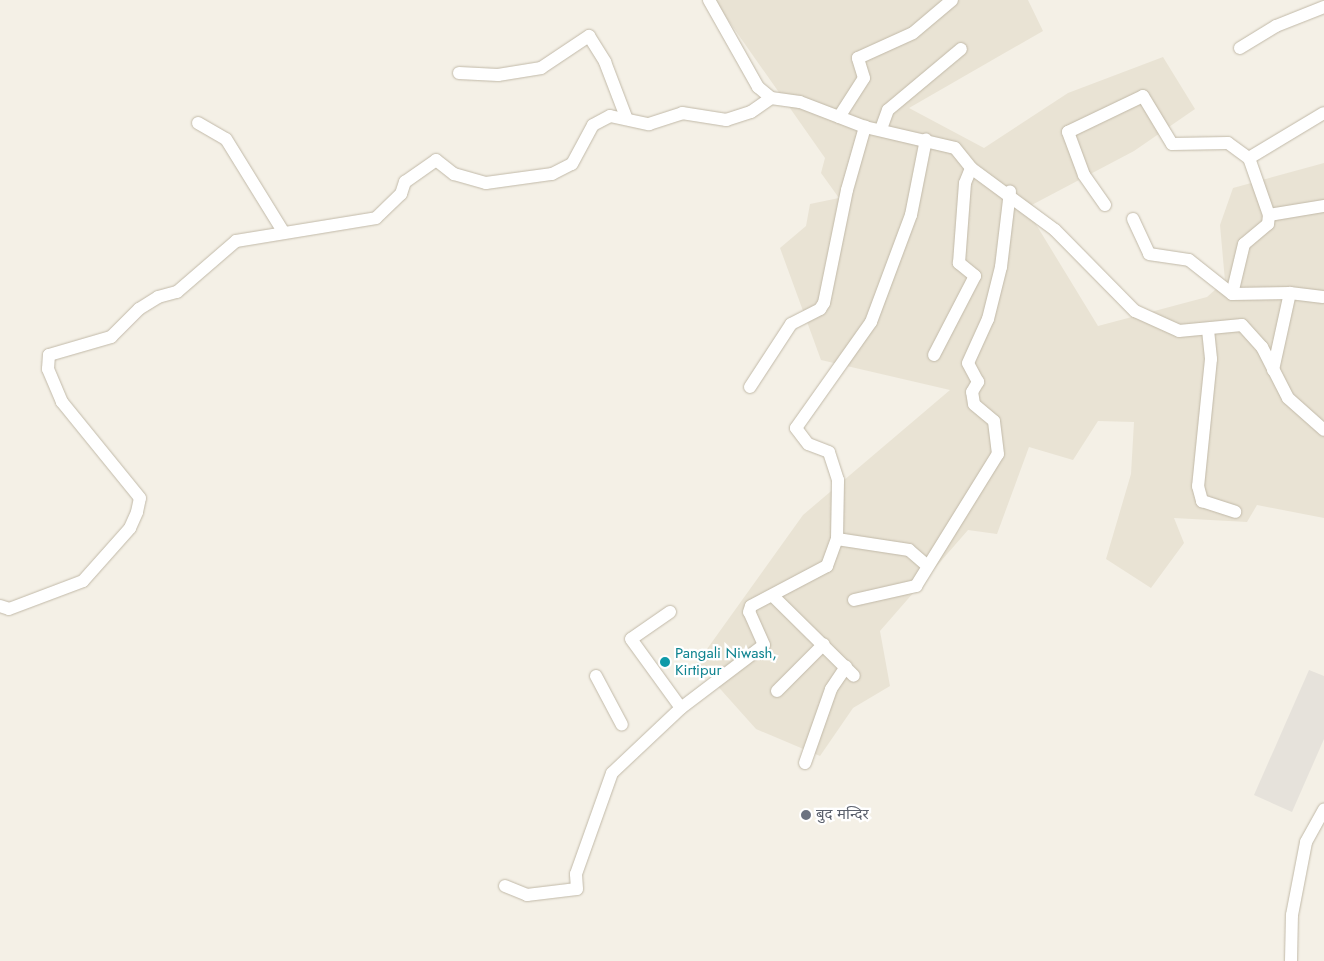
<!DOCTYPE html>
<html>
<head>
<meta charset="utf-8">
<style>
  body { margin:0 }
  #map { position:relative; width:1324px; height:961px; overflow:hidden; background:#f4f0e6; font-family:Jost,"Noto Sans Devanagari",sans-serif }
  div>[style] { position:absolute }
  .residential>* { inset:0; background:#e9e3d4 }
  .industrial>* { inset:0; background:#e6e2db }
  .roads { filter:drop-shadow(0 0 1px #c1b9a8) drop-shadow(0 0 1px #c1b9a8) }
  .minor>* { height:12px; margin:-6px; padding:0 6px; transform-origin:6px; border-radius:6px; background:#fff }
  .dots>* { width:14px; height:14px; translate:-50% -50%; box-sizing:border-box; border:2px solid #fff; border-radius:50% }
  span { translate:-50% -50%; white-space:nowrap; text-align:center; line-height:1.15; -webkit-text-stroke:4.5px #fff; paint-order:stroke }
  .culture-label { font-size:15px; color:#0d838f }
  .left { translate:0 -50%; text-align:left }
  .worship-label { font-size:15px; color:#5b616d }
</style>
</head>
<body>
<div id="map">
  <div class="residential">
    <i style="clip-path:polygon(714px 0,1028px 0,1043px 31px,909px 108px,984px 148px,1068px 93px,1163px 57px,1195px 109px,1134px 151px,1026px 208px,1098px 326px,1207px 297px,1225px 281px,1220px 225px,1233px 188px,1324px 163px,1324px 518px,1257px 505px,1247px 522px,1174px 518px,1184px 543px,1151px 588px,1106px 559px,1131px 474px,1134px 422px,1098px 421px,1073px 460px,1029px 447px,997px 534px,968px 530px,880px 631px,890px 686px,853px 708px,820px 756px,756px 729px,697px 663px,803px 515px,950px 390px,821px 360px,780px 248px,806px 226px,810px 204px,839px 198px,821px 173px,825px 158px)"></i>
  </div>
  <div class="industrial">
    <i style="clip-path:polygon(1309px 670px,1324px 676px,1324px 739px,1292px 812px,1254px 795px)"></i>
  </div>
  <div class="roads">
    <div class="minor">
      <i style="left:709px;top:0;width:100px;rotate:60.6deg"></i>
      <i style="left:758px;top:87px;width:17px;rotate:40deg"></i>
      <i style="left:771px;top:98px;width:29px;rotate:8deg"></i>
      <i style="left:800px;top:102px;width:70px;rotate:21deg"></i>
      <i style="left:865px;top:127px;width:92px;rotate:13.1deg"></i>
      <i style="left:955px;top:148px;width:26px;rotate:51deg"></i>
      <i style="left:971px;top:168px;width:104px;rotate:36.4deg"></i>
      <i style="left:1055px;top:230px;width:114px;rotate:45.4deg"></i>
      <i style="left:1135px;top:311px;width:48px;rotate:24.4deg"></i>
      <i style="left:1179px;top:331px;width:63px;rotate:-5.4deg"></i>
      <i style="left:1242px;top:325px;width:30px;rotate:48deg"></i>
      <i style="left:1262px;top:347px;width:57px;rotate:63deg"></i>
      <i style="left:1288px;top:398px;width:48px;rotate:41.6deg"></i>
      <i style="left:1240px;top:48px;width:42px;rotate:-31.4deg"></i>
      <i style="left:1276px;top:26px;width:52px;rotate:-21.6deg"></i>
      <i style="left:459px;top:73px;width:39px;rotate:3deg"></i>
      <i style="left:498px;top:75px;width:44px;rotate:-9.2deg"></i>
      <i style="left:541px;top:68px;width:58px;rotate:-33.7deg"></i>
      <i style="left:589px;top:36px;width:31px;rotate:58deg"></i>
      <i style="left:605px;top:62px;width:59px;rotate:69.1deg"></i>
      <i style="left:839px;top:117px;width:46px;rotate:-57.3deg"></i>
      <i style="left:864px;top:78px;width:21px;rotate:-107deg"></i>
      <i style="left:858px;top:58px;width:60px;rotate:-24.4deg"></i>
      <i style="left:913px;top:33px;width:51px;rotate:-40.2deg"></i>
      <i style="left:198px;top:123px;width:32px;rotate:30deg"></i>
      <i style="left:226px;top:139px;width:110px;rotate:58.3deg"></i>
      <i style="left:881px;top:129px;width:20px;rotate:-70deg"></i>
      <i style="left:888px;top:110px;width:95px;rotate:-39.9deg"></i>
      <i style="left:1249px;top:158px;width:87px;rotate:-31deg"></i>
      <i style="left:1105px;top:205px;width:37px;rotate:-125deg"></i>
      <i style="left:1084px;top:175px;width:46px;rotate:-110.4deg"></i>
      <i style="left:1068px;top:132px;width:83px;rotate:-25.6deg"></i>
      <i style="left:1143px;top:96px;width:56px;rotate:58.9deg"></i>
      <i style="left:1172px;top:144px;width:56px;rotate:-1deg"></i>
      <i style="left:1228px;top:143px;width:26px;rotate:36deg"></i>
      <i style="left:1249px;top:158px;width:60px;rotate:70.7deg"></i>
      <i style="left:1269px;top:215px;width:9px;rotate:96deg"></i>
      <i style="left:1268px;top:224px;width:31px;rotate:140deg"></i>
      <i style="left:1244px;top:244px;width:51px;rotate:103.5deg"></i>
      <i style="left:1269px;top:215px;width:56px;rotate:-9.3deg"></i>
      <i style="left:1133px;top:219px;width:38px;rotate:65deg"></i>
      <i style="left:1149px;top:254px;width:40px;rotate:8.5deg"></i>
      <i style="left:1189px;top:260px;width:55px;rotate:38.3deg"></i>
      <i style="left:1232px;top:294px;width:58px;rotate:-1deg"></i>
      <i style="left:1208px;top:330px;width:29px;rotate:84deg"></i>
      <i style="left:1211px;top:359px;width:128px;rotate:95.8deg"></i>
      <i style="left:1198px;top:486px;width:16px;rotate:75deg"></i>
      <i style="left:1202px;top:501px;width:35px;rotate:18deg"></i>
      <i style="left:934px;top:355px;width:89px;rotate:-62.6deg"></i>
      <i style="left:975px;top:276px;width:21px;rotate:-141deg"></i>
      <i style="left:959px;top:263px;width:80px;rotate:-85.7deg"></i>
      <i style="left:965px;top:183px;width:16px;rotate:-68deg"></i>
      <i style="left:1273px;top:370px;width:79px;rotate:-77.6deg"></i>
      <i style="left:1290px;top:293px;width:33px;rotate:7deg"></i>
      <i style="left:750px;top:387px;width:75px;rotate:-56.9deg"></i>
      <i style="left:791px;top:324px;width:33px;rotate:-27deg"></i>
      <i style="left:820px;top:309px;width:7px;rotate:-56deg"></i>
      <i style="left:824px;top:303px;width:115px;rotate:-78.5deg"></i>
      <i style="left:847px;top:190px;width:66px;rotate:-74.1deg"></i>
      <i style="left:837px;top:539px;width:73px;rotate:8.7deg"></i>
      <i style="left:909px;top:550px;width:23px;rotate:41deg"></i>
      <i style="left:774px;top:597px;width:112px;rotate:44.6deg"></i>
      <i style="left:854px;top:600px;width:64px;rotate:-12.7deg"></i>
      <i style="left:916px;top:586px;width:155px;rotate:-58.2deg"></i>
      <i style="left:998px;top:454px;width:33px;rotate:-97deg"></i>
      <i style="left:994px;top:421px;width:26px;rotate:-140deg"></i>
      <i style="left:974px;top:404px;width:12px;rotate:-99deg"></i>
      <i style="left:972px;top:392px;width:12px;rotate:-59deg"></i>
      <i style="left:978px;top:382px;width:21px;rotate:-118deg"></i>
      <i style="left:968px;top:363px;width:48px;rotate:-65.6deg"></i>
      <i style="left:988px;top:319px;width:54px;rotate:-76deg"></i>
      <i style="left:1001px;top:267px;width:76px;rotate:-83.2deg"></i>
      <i style="left:0;top:606px;width:9px;rotate:18deg"></i>
      <i style="left:9px;top:609px;width:79px;rotate:-20.7deg"></i>
      <i style="left:83px;top:581px;width:71px;rotate:-48.4deg"></i>
      <i style="left:130px;top:528px;width:17px;rotate:-66deg"></i>
      <i style="left:137px;top:512px;width:14px;rotate:-78deg"></i>
      <i style="left:140px;top:498px;width:124px;rotate:-129.1deg"></i>
      <i style="left:62px;top:402px;width:36px;rotate:-113deg"></i>
      <i style="left:48px;top:369px;width:14px;rotate:-86deg"></i>
      <i style="left:49px;top:355px;width:65px;rotate:-16.2deg"></i>
      <i style="left:111px;top:337px;width:40px;rotate:-45deg"></i>
      <i style="left:139px;top:309px;width:22px;rotate:-32deg"></i>
      <i style="left:158px;top:297px;width:20px;rotate:-15deg"></i>
      <i style="left:177px;top:292px;width:78px;rotate:-40.8deg"></i>
      <i style="left:236px;top:241px;width:142px;rotate:-9.3deg"></i>
      <i style="left:376px;top:218px;width:35px;rotate:-44deg"></i>
      <i style="left:401px;top:194px;width:13px;rotate:-72deg"></i>
      <i style="left:405px;top:182px;width:38px;rotate:-35deg"></i>
      <i style="left:436px;top:160px;width:23px;rotate:38deg"></i>
      <i style="left:454px;top:174px;width:33px;rotate:16deg"></i>
      <i style="left:486px;top:183px;width:67px;rotate:-7.8deg"></i>
      <i style="left:552px;top:174px;width:22px;rotate:-27deg"></i>
      <i style="left:572px;top:164px;width:44px;rotate:-61.7deg"></i>
      <i style="left:593px;top:125px;width:19px;rotate:-28deg"></i>
      <i style="left:610px;top:116px;width:40px;rotate:12deg"></i>
      <i style="left:649px;top:124px;width:35px;rotate:-18deg"></i>
      <i style="left:682px;top:113px;width:45px;rotate:9deg"></i>
      <i style="left:726px;top:120px;width:26px;rotate:-18deg"></i>
      <i style="left:751px;top:112px;width:24px;rotate:-35deg"></i>
      <i style="left:670px;top:612px;width:47px;rotate:145.3deg"></i>
      <i style="left:631px;top:639px;width:85px;rotate:54.1deg"></i>
      <i style="left:596px;top:676px;width:55px;rotate:62deg"></i>
      <i style="left:777px;top:691px;width:66px;rotate:-45deg"></i>
      <i style="left:805px;top:763px;width:78px;rotate:-70.6deg"></i>
      <i style="left:831px;top:689px;width:27px;rotate:-56deg"></i>
      <i style="left:505px;top:886px;width:24px;rotate:22deg"></i>
      <i style="left:527px;top:895px;width:50px;rotate:-6.8deg"></i>
      <i style="left:577px;top:889px;width:15px;rotate:-94deg"></i>
      <i style="left:576px;top:874px;width:107px;rotate:-70.4deg"></i>
      <i style="left:612px;top:773px;width:95px;rotate:-43.3deg"></i>
      <i style="left:681px;top:708px;width:104px;rotate:-37.2deg"></i>
      <i style="left:764px;top:645px;width:36px;rotate:-114deg"></i>
      <i style="left:749px;top:612px;width:6px;rotate:-72deg"></i>
      <i style="left:751px;top:606px;width:86px;rotate:-27.8deg"></i>
      <i style="left:827px;top:566px;width:29px;rotate:-70deg"></i>
      <i style="left:837px;top:539px;width:59px;rotate:-89deg"></i>
      <i style="left:838px;top:480px;width:29px;rotate:-108deg"></i>
      <i style="left:829px;top:452px;width:22px;rotate:-159deg"></i>
      <i style="left:808px;top:444px;width:20px;rotate:-127deg"></i>
      <i style="left:796px;top:428px;width:130px;rotate:-54.7deg"></i>
      <i style="left:871px;top:322px;width:114px;rotate:-69.5deg"></i>
      <i style="left:911px;top:215px;width:77px;rotate:-78.8deg"></i>
      <i style="left:1291px;top:961px;width:46px;rotate:-88.8deg"></i>
      <i style="left:1292px;top:915px;width:74px;rotate:-79.1deg"></i>
      <i style="left:1306px;top:842px;width:37px;rotate:-61deg"></i>
    </div>
  </div>
  <div class="dots">
    <i style="left:665px;top:662px;background:#0f9aa8"></i>
    <i style="left:806px;top:815px;background:#6b7280"></i>
  </div>
  <div class="culture-label">
    <span class="left" style="left:675px;top:662px">Pangali Niwash,<br>Kirtipur</span>
  </div>
  <div class="worship-label">
    <span class="left" style="left:816px;top:815px">बुद मन्दिर</span>
  </div>
</div>
</body>
</html>
